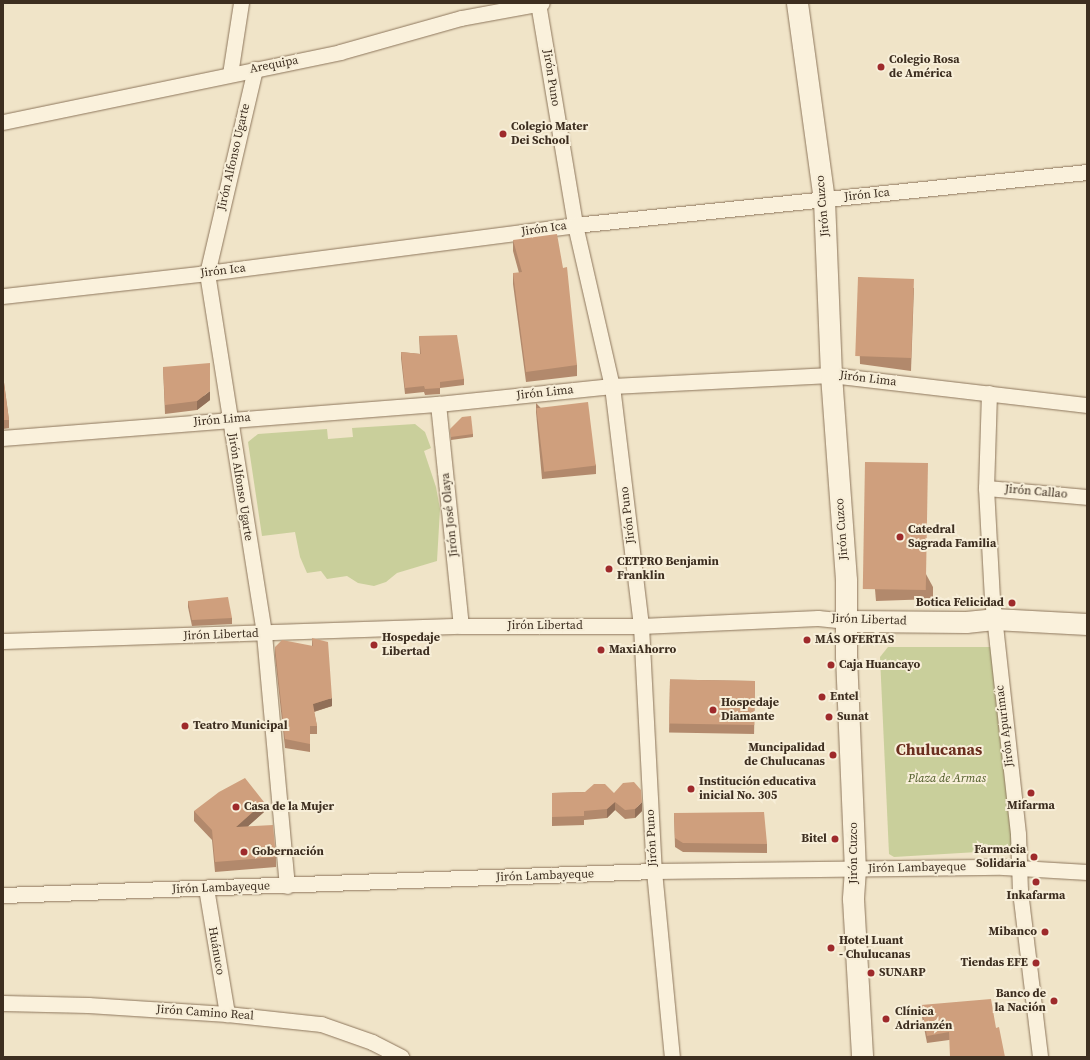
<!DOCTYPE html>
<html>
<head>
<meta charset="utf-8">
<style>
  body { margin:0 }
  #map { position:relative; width:1090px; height:1060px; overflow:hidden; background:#f0e4c8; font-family:"Source Serif 4",serif }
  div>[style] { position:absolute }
  .green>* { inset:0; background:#c9cf9b }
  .roads { filter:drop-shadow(0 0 1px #8d765c) drop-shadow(0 0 1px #8d765c) }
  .street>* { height:15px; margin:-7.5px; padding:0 7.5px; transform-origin:7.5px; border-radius:7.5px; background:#faf1dc }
  .secondary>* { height:21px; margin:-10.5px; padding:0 10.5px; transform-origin:10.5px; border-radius:10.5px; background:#faf1dc }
  .wall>* { inset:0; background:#b2896c; transform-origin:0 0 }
  .shaded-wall>* { inset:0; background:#916f58 }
  .building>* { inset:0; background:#cf9f7d; transform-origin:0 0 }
  .dots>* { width:11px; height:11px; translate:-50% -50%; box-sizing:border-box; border:2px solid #f7eed8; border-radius:50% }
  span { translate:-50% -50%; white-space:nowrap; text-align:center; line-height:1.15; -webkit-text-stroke:4px #f7eed8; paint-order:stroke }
  .poi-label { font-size:12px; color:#3d2e20; font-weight:700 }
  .left { translate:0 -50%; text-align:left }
  .right { translate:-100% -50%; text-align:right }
  .street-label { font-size:12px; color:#3d2e20 }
  .park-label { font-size:12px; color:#4d5a26; font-style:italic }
  .district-label { font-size:16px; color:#6b2e1e; font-weight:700 }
  .frame { position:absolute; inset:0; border:4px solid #3d2e20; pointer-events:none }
</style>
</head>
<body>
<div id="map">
  <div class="green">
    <i style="clip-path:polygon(415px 424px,425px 432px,431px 448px,424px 451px,436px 487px,440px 509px,437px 561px,397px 573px,386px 582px,374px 586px,358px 583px,347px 576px,327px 579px,321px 571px,307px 573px,300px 557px,295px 532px,262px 536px,248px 442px,258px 434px,327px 429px,328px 439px,353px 437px,352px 428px)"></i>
    <i style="clip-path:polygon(888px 647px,993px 647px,1014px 848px,1011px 850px,894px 857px,889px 854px,880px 657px)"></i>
  </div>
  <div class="roads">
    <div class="street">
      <i style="left:538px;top:3px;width:225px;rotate:80.5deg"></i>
      <i style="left:575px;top:225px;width:165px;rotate:77.1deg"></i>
      <i style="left:612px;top:386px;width:242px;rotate:83.1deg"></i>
      <i style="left:641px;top:626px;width:245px;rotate:87deg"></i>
      <i style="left:654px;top:871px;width:187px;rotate:84.5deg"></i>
      <i style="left:255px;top:69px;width:210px;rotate:103.2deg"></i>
      <i style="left:207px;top:273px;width:365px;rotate:81deg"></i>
      <i style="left:264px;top:634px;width:253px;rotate:84.8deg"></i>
      <i style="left:230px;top:74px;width:72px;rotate:-81.2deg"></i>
      <i style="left:3px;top:122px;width:344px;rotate:-11.7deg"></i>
      <i style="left:340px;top:52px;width:126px;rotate:-15.7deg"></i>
      <i style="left:461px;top:18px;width:82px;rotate:-10.5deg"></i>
      <i style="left:3px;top:296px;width:205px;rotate:-6.4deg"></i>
      <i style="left:207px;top:273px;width:371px;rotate:-7.4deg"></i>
      <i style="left:575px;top:225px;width:515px;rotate:-5.91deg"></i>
      <i style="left:989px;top:393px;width:95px;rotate:91.8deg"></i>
      <i style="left:986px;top:488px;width:110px;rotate:86.9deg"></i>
      <i style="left:992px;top:598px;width:237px;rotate:83.7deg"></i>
      <i style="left:1018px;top:834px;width:57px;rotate:88deg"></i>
      <i style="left:1020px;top:891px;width:167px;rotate:83.1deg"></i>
      <i style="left:438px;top:404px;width:223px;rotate:84.1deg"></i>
      <i style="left:3px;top:438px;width:436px;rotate:-4.5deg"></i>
      <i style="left:438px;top:404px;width:175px;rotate:-5.9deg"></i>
      <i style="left:612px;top:386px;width:219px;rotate:-2.9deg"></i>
      <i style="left:831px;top:375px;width:258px;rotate:6.7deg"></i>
      <i style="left:986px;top:488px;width:101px;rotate:5.1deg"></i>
      <i style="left:3px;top:641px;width:458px;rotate:-1.9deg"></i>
      <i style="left:461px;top:626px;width:180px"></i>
      <i style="left:641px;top:626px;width:177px;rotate:-2.6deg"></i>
      <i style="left:818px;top:618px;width:29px;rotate:6deg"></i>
      <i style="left:206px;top:888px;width:128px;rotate:80.5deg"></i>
      <i style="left:3px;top:895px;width:651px;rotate:-2.11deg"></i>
      <i style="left:654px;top:871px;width:349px;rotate:-0.7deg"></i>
      <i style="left:1003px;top:867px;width:84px;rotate:3.4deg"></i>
      <i style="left:3px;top:1003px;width:85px;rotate:1.3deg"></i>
      <i style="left:88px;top:1005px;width:139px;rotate:3.7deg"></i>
      <i style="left:227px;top:1014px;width:95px;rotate:6.1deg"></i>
      <i style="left:321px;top:1024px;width:54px;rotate:19.4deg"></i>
      <i style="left:372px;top:1042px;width:33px;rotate:27deg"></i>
    </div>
    <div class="secondary">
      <i style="left:797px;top:3px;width:199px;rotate:82.2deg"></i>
      <i style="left:824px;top:200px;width:175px;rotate:87.7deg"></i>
      <i style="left:831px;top:375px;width:206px;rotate:85.8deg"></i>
      <i style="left:846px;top:580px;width:76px;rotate:90deg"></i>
      <i style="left:846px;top:656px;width:213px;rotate:87.6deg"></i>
      <i style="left:855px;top:869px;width:30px;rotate:94deg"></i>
      <i style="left:853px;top:899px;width:158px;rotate:86.7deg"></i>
      <i style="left:847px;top:621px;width:119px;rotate:0.5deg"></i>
      <i style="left:966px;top:622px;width:28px;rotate:-6deg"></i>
      <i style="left:994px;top:619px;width:93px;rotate:3.1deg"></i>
    </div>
  </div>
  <div class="wall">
    <i style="clip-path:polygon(513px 240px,577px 365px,577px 376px,526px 382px,513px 284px,513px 273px,519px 273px,513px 251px)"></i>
    <i style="clip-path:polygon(858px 277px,914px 288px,911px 371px,860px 364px)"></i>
    <i style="clip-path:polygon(419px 336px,464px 379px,464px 385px,440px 388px,440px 394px,425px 395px,424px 392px,405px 394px,401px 358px,401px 352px,420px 354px)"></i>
    <i style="clip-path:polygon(163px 367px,210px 400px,197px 410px,165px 414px)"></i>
    <i style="clip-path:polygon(3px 375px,9px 420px,9px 428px,3px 429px)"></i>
    <i style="clip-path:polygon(536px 403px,596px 465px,596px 474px,542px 479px,536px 412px)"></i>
    <i style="clip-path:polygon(450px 429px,473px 434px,473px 437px,451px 440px)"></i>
    <i style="clip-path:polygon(865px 462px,933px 587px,933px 599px,876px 601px,865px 474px)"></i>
    <i style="clip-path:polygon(188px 601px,232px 618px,232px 624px,192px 626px,188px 607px)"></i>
    <i style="clip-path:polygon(312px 638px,332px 706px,314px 712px,317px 726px,317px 734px,310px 734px,310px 752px,285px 748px,275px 656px,275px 647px,312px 646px)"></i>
    <i style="left:755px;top:681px;width:53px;height:85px;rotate:91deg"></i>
    <i style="clip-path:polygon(585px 792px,614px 793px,642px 811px,635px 818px,625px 819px,615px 810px,607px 818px,584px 820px,584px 825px,552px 826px,552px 793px)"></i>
    <i style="clip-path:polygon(194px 811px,264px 812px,248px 826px,276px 857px,276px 867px,215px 872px,212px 840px,194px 821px)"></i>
    <i style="clip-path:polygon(674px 813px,767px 844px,767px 853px,683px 852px,675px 847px)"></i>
    <i style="clip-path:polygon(921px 1005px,996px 1028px,949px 1040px,927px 1043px,921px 1012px)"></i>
  </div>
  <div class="shaded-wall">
    <i style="clip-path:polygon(210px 391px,210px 400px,197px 410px,197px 401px)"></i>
    <i style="clip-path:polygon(332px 698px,332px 706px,313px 712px,313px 704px)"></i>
    <i style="clip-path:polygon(264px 802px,264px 812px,236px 837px,236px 827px)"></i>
    <i style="clip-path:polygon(615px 802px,615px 810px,607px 818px,607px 809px)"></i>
    <i style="clip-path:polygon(642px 802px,642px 811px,635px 818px,635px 809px)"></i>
  </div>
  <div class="building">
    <i style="clip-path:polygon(557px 234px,563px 268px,567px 267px,577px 365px,526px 372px,513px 273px,522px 272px,513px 240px)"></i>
    <i style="left:858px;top:277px;width:56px;height:79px;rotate:2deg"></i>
    <i style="clip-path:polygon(457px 335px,464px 379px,440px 382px,440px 388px,425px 389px,424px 386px,405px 388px,401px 352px,421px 354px,419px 336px)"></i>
    <i style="clip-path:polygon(210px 363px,210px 391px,197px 401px,165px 405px,163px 367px)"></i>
    <i style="clip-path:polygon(3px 375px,9px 420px,3px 420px)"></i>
    <i style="left:588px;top:402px;width:64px;height:52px;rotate:83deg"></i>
    <i style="clip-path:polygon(471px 416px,473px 434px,451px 437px,450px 429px,462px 417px)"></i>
    <i style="left:865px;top:462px;width:63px;height:127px;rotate:1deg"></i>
    <i style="clip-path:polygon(228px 597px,232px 618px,192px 620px,188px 601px)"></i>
    <i style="clip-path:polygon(312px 638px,328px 642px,332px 698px,313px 704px,317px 726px,310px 726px,310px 744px,285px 739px,275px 647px,282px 640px,313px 646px)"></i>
    <i style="left:755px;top:681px;width:44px;height:85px;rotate:91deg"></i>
    <i style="clip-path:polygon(245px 778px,264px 802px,236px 827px,273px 825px,276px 857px,215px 862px,212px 830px,194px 811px,219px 792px)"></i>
    <i style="clip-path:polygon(634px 782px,641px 790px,642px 802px,635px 809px,625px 810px,615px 802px,607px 809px,584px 811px,584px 816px,552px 817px,552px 793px,585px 792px,594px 784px,605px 784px,614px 793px,623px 783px)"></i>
    <i style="clip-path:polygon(764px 812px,767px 844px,683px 843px,675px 838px,674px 813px)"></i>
    <i style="clip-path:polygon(991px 999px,996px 1028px,999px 1027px,1005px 1057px,950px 1057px,949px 1032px,927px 1036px,921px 1005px)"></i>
  </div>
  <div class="dots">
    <i style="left:881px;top:67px;background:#9e2a2b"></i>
    <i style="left:503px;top:134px;background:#9e2a2b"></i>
    <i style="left:900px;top:537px;background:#9e2a2b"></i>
    <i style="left:609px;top:569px;background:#9e2a2b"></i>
    <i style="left:1012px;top:603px;background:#9e2a2b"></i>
    <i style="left:807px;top:640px;background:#9e2a2b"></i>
    <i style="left:374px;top:645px;background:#9e2a2b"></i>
    <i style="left:601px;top:650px;background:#9e2a2b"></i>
    <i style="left:831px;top:665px;background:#9e2a2b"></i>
    <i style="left:822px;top:697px;background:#9e2a2b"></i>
    <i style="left:713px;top:710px;background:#9e2a2b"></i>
    <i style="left:829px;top:717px;background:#9e2a2b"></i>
    <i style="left:185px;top:726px;background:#9e2a2b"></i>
    <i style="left:833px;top:755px;background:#9e2a2b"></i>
    <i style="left:691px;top:789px;background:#9e2a2b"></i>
    <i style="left:1031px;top:793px;background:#9e2a2b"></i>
    <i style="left:236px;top:807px;background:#9e2a2b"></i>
    <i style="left:835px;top:839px;background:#9e2a2b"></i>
    <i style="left:244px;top:852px;background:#9e2a2b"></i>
    <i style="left:1034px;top:857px;background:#9e2a2b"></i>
    <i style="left:1036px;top:882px;background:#9e2a2b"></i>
    <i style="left:1045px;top:932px;background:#9e2a2b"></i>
    <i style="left:831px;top:948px;background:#9e2a2b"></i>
    <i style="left:1036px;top:963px;background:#9e2a2b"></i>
    <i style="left:871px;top:973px;background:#9e2a2b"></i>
    <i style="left:1054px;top:1001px;background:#9e2a2b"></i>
    <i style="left:886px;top:1019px;background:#9e2a2b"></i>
  </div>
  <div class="poi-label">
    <span class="left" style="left:889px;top:67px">Colegio Rosa<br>de América</span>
    <span class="left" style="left:511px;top:134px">Colegio Mater<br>Dei School</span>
    <span class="left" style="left:908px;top:537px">Catedral<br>Sagrada Familia</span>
    <span class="left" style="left:617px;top:569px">CETPRO Benjamin<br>Franklin</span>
    <span class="right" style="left:1004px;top:603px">Botica Felicidad</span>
    <span class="left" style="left:382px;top:645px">Hospedaje<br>Libertad</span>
    <span class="left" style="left:815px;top:640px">MÁS OFERTAS</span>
    <span class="left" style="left:609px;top:650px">MaxiAhorro</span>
    <span class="left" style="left:839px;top:665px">Caja Huancayo</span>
    <span class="left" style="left:830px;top:697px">Entel</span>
    <span class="left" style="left:721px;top:710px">Hospedaje<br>Diamante</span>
    <span class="left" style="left:837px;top:717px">Sunat</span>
    <span class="left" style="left:193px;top:726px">Teatro Municipal</span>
    <span class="right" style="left:825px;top:755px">Muncipalidad<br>de Chulucanas</span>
    <span class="left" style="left:699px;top:789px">Institución educativa<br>inicial No. 305</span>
    <span style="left:1031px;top:806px">Mifarma</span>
    <span class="left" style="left:244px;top:807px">Casa de la Mujer</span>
    <span class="right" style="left:827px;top:839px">Bitel</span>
    <span class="right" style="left:1026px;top:857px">Farmacia<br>Solidaria</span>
    <span class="left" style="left:252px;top:852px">Gobernación</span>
    <span style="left:1036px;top:896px">Inkafarma</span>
    <span class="right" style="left:1037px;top:932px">Mibanco</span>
    <span class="left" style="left:839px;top:948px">Hotel Luant<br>- Chulucanas</span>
    <span class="right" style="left:1028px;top:963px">Tiendas EFE</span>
    <span class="left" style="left:879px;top:973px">SUNARP</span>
    <span class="right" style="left:1046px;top:1001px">Banco de<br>la Nación</span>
    <span class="left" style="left:895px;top:1019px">Clínica<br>Adrianzén</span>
  </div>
  <div class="street-label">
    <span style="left:274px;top:65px;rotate:-11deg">Arequipa</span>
    <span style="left:551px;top:78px;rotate:81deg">Jirón Puno</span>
    <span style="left:234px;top:157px;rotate:-77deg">Jirón Alfonso Ugarte</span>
    <span style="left:867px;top:195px;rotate:-6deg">Jirón Ica</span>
    <span style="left:823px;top:206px;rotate:-95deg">Jirón Cuzco</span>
    <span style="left:544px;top:229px;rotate:-8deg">Jirón Ica</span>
    <span style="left:223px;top:271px;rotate:-7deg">Jirón Ica</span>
    <span style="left:868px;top:379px;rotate:7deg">Jirón Lima</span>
    <span style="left:545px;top:393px;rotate:-6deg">Jirón Lima</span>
    <span style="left:222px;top:420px;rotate:-5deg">Jirón Lima</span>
    <span style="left:240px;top:487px;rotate:81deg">Jirón Alfonso Ugarte</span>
    <span style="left:1036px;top:492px;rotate:5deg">Jirón Callao</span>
    <span style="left:450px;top:515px;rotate:-96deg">Jirón José Olaya</span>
    <span style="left:628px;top:515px;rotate:-97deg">Jirón Puno</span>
    <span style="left:842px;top:529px;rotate:-94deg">Jirón Cuzco</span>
    <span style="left:869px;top:620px;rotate:2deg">Jirón Libertad</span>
    <span style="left:545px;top:626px">Jirón Libertad</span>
    <span style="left:221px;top:635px;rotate:-2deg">Jirón Libertad</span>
    <span style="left:1005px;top:726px;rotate:-97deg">Jirón Apurímac</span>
    <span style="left:652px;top:838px;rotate:-93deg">Jirón Puno</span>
    <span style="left:854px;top:853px;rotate:-90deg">Jirón Cuzco</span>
    <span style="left:917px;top:868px;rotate:-1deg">Jirón Lambayeque</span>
    <span style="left:545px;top:876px;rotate:-2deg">Jirón Lambayeque</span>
    <span style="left:221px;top:888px;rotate:-2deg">Jirón Lambayeque</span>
    <span style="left:216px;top:951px;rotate:80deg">Huánuco</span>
    <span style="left:205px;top:1013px;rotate:4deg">Jirón Camino Real</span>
  </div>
  <div class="park-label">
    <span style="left:947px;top:779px">Plaza de Armas</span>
  </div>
  <div class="district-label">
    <span style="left:939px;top:749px">Chulucanas</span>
  </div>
  <div class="frame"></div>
</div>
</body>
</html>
